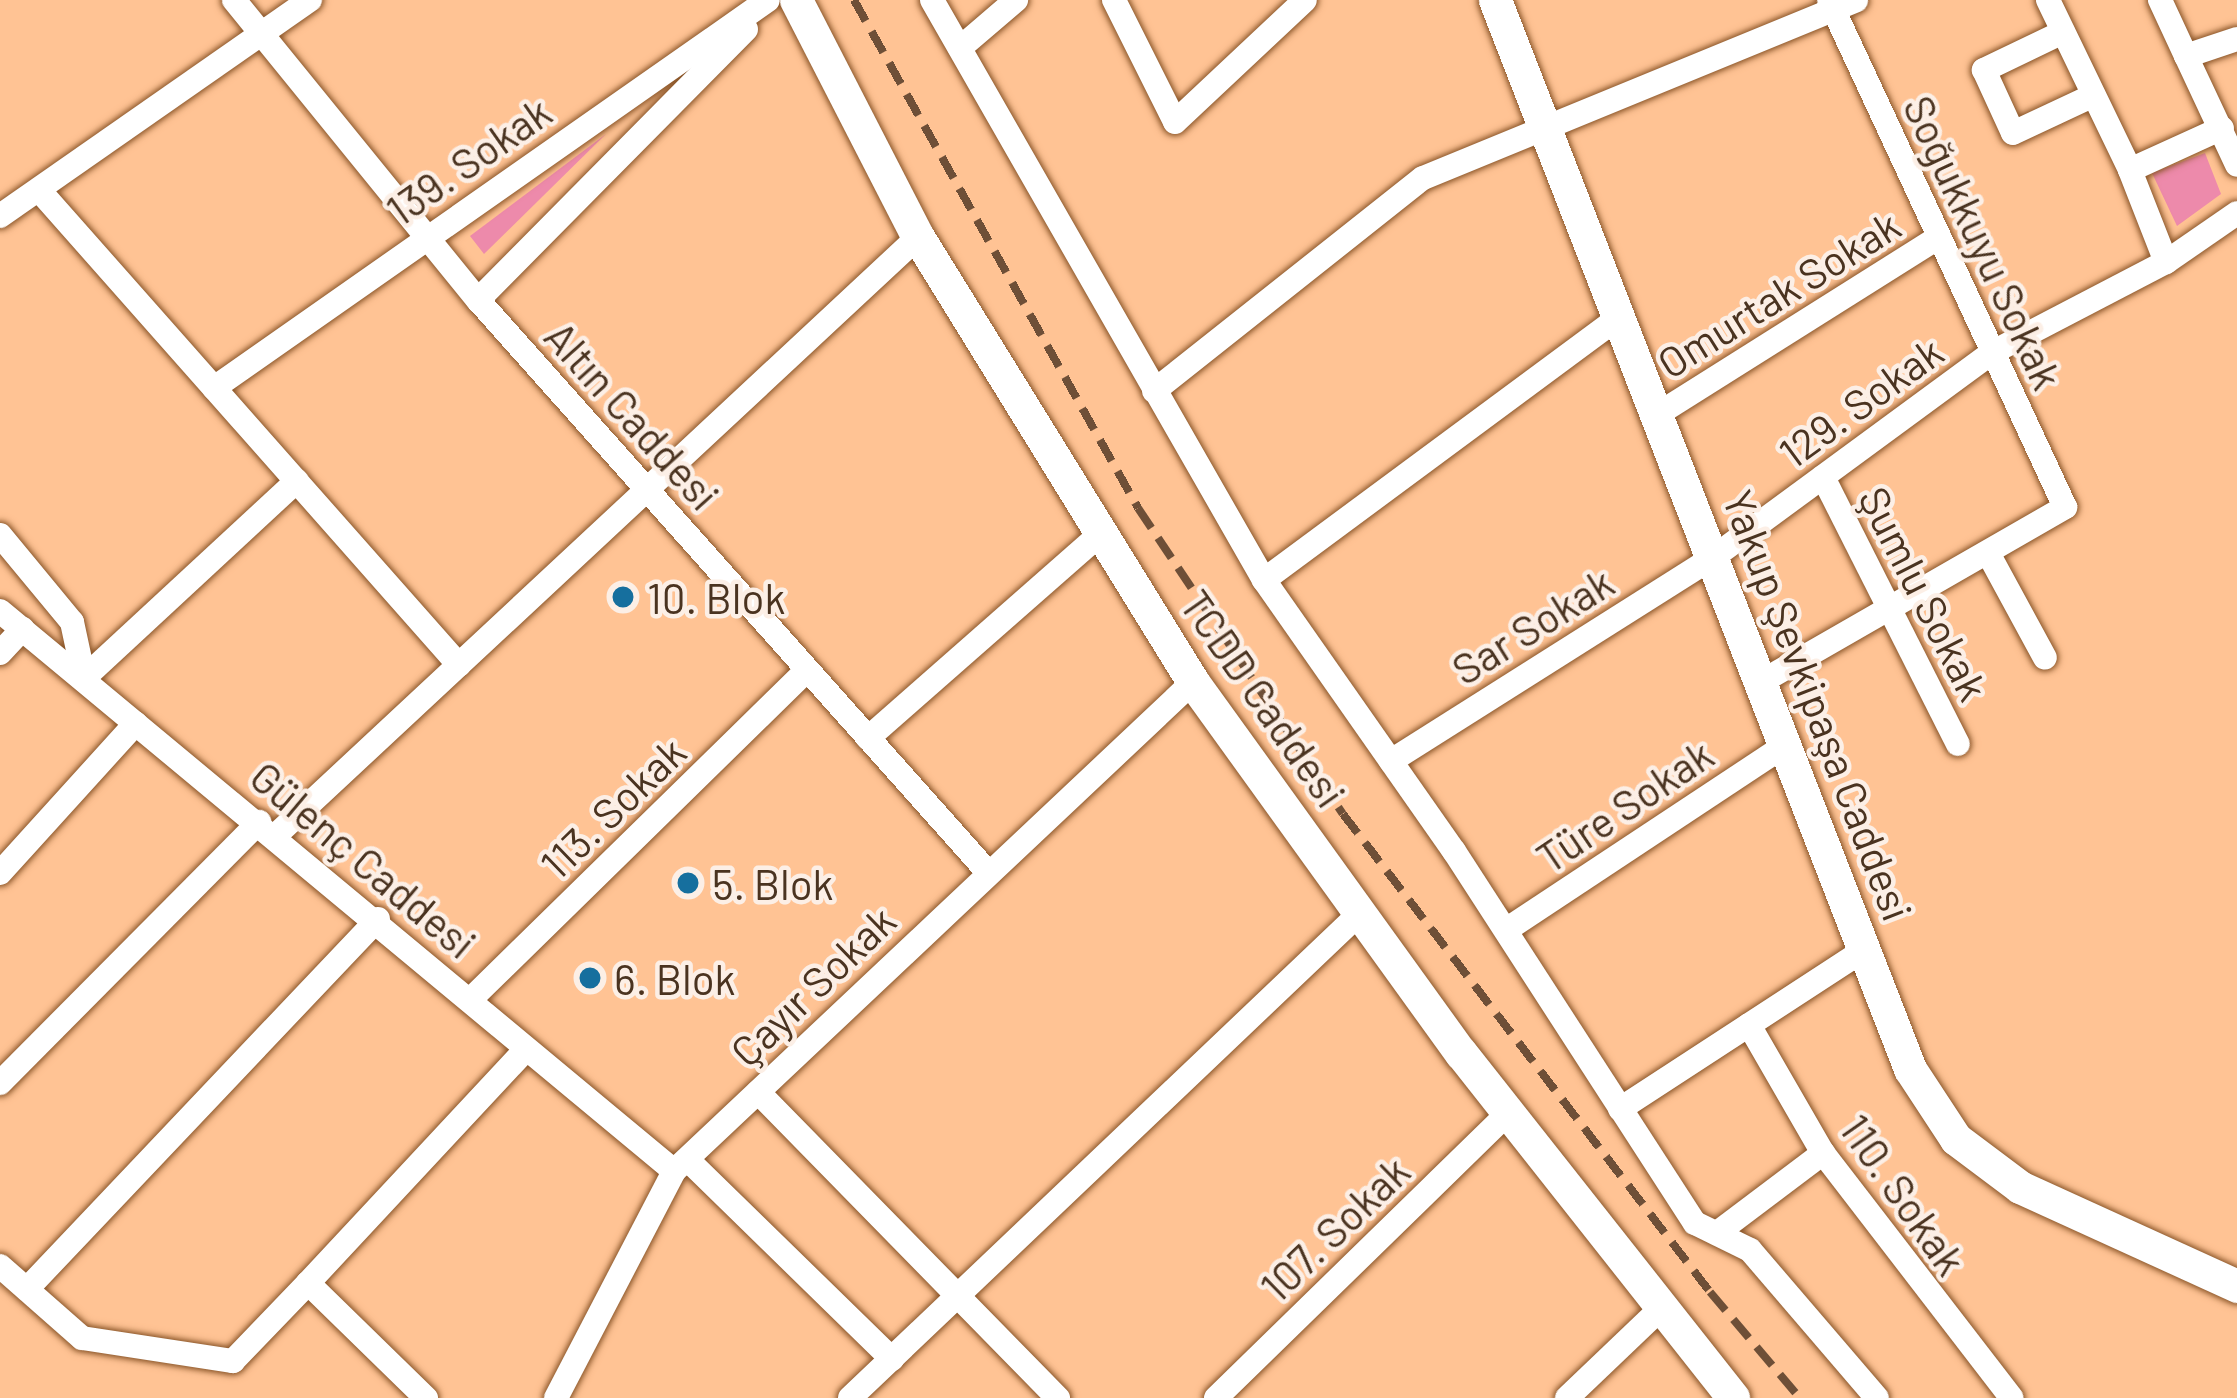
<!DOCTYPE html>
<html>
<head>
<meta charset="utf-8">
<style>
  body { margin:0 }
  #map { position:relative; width:2237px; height:1398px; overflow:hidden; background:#ffc394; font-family:Barlow,sans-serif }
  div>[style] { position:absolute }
  .green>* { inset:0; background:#ed8aab }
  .roads { filter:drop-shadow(0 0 3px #8a5528) drop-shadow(0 0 3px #8a5528) }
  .street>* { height:24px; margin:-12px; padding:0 12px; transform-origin:12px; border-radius:12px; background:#fff }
  .secondary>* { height:33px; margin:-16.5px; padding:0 16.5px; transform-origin:16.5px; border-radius:16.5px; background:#fff }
  .rail>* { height:8px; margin-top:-4px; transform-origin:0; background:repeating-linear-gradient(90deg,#6e4f37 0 24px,transparent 0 36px) }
  .dots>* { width:33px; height:33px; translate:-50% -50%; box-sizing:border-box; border:6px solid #fcefe6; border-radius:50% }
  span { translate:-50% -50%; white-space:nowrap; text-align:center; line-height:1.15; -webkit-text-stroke:9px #fcefe6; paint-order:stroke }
  .street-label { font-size:42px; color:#4a3320 }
  .poi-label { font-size:42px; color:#4a3320 }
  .left { translate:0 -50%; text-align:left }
</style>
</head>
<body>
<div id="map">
  <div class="green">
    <i style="clip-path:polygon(606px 134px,484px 254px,470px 236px)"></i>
    <i style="clip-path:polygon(2205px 153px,2221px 194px,2177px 226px,2152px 173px)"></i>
  </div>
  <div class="roads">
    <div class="street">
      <i style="left:234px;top:0;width:387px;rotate:50.9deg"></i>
      <i style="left:478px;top:300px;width:764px;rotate:48.29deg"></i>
      <i style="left:932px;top:0;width:668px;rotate:60.21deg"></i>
      <i style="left:1264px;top:580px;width:331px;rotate:55deg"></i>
      <i style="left:1454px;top:851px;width:443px;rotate:57.1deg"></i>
      <i style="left:1695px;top:1223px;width:61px;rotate:26.1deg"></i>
      <i style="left:1750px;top:1250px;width:195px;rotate:49.4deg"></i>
      <i style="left:1114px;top:0;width:136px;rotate:63.4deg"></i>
      <i style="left:1175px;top:122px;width:178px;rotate:-43.2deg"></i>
      <i style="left:2048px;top:0;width:189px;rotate:64.2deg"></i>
      <i style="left:2160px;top:0;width:62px;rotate:65.1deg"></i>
      <i style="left:2186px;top:56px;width:54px;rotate:-18.4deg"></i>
      <i style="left:2063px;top:32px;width:88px;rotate:154.3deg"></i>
      <i style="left:1984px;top:70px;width:69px;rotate:65.3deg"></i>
      <i style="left:2013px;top:133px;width:89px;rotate:-25.1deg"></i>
      <i style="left:960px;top:48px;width:74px;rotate:-40.6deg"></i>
      <i style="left:2186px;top:56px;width:120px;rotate:64.9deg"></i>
      <i style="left:39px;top:190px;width:634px;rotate:48.52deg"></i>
      <i style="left:0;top:216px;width:378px;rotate:-34.9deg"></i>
      <i style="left:2166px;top:262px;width:99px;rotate:-111.4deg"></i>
      <i style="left:2130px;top:170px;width:101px;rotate:-24.5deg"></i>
      <i style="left:478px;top:300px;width:381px;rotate:-45.3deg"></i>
      <i style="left:214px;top:388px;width:676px;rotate:-35.01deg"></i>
      <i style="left:1154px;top:391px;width:343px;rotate:-38.4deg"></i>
      <i style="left:1423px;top:178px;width:468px;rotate:-22.3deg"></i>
      <i style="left:1658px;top:414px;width:332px;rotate:-32.2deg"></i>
      <i style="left:1823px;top:477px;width:299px;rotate:63.2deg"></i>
      <i style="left:0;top:535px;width:113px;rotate:50.4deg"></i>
      <i style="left:72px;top:622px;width:57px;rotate:77.9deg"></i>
      <i style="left:1988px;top:553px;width:119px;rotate:61.5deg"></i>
      <i style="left:1264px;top:580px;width:442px;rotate:-36.5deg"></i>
      <i style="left:0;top:611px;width:876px;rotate:39.72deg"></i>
      <i style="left:0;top:653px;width:33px;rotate:-47deg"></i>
      <i style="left:84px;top:678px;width:290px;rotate:-42.8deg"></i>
      <i style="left:1761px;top:682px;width:351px;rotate:-29.9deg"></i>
      <i style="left:2065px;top:507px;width:559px;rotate:-114.96deg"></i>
      <i style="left:868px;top:738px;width:306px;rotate:-41.3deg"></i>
      <i style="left:1391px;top:761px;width:383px;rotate:-32.3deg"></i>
      <i style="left:1715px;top:556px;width:345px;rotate:-36.3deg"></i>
      <i style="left:1993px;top:352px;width:195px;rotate:-27.5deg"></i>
      <i style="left:2166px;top:262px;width:86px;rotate:-34.6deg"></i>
      <i style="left:275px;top:836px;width:879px;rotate:-42.97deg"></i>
      <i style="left:0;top:873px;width:202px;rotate:-47.8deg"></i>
      <i style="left:1506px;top:930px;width:335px;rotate:-33.5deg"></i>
      <i style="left:471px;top:999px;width:470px;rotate:-44.4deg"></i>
      <i style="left:1749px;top:1025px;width:148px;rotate:60deg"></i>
      <i style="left:1823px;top:1153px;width:309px;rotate:52.4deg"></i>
      <i style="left:0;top:1083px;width:368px;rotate:-45.2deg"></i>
      <i style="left:758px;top:1092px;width:429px;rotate:45.6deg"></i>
      <i style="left:1620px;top:1109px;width:293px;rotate:-33.1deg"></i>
      <i style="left:688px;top:1160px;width:285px;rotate:44.3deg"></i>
      <i style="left:1717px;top:1233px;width:133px;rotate:-37deg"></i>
      <i style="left:0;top:1266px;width:109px;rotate:41.3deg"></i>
      <i style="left:82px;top:1338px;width:153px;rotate:8.7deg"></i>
      <i style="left:233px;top:1361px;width:108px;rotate:-46.1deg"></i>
      <i style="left:308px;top:1283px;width:165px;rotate:44.3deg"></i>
      <i style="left:308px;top:1283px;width:320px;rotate:-47deg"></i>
      <i style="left:27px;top:1289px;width:510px;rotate:-46.51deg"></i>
      <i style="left:556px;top:1398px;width:256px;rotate:-62.5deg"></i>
      <i style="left:674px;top:1171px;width:713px;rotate:-43.3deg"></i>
      <i style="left:850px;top:1398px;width:705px;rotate:-43.56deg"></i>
      <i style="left:1216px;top:1398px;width:407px;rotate:-44.3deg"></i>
      <i style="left:1567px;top:1398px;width:127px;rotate:-43.7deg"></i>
    </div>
    <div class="secondary">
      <i style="left:796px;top:0;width:267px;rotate:62.8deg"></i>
      <i style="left:918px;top:237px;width:523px;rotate:58.28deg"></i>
      <i style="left:1193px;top:682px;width:458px;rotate:54.2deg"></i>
      <i style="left:1461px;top:1053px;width:439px;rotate:51.7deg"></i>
      <i style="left:1495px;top:0;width:1147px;rotate:68.78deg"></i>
      <i style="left:1910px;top:1069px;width:84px;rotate:56.7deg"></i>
      <i style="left:1956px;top:1139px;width:80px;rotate:36.9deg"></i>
      <i style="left:2020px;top:1187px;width:239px;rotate:24.5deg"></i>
    </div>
  </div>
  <div class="rail">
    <i style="left:854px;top:0;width:582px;rotate:60.79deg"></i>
    <i style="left:1138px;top:508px;width:368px;rotate:56.2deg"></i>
    <i style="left:1343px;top:814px;width:603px;rotate:52.48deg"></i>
    <i style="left:1710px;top:1292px;width:139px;rotate:49.7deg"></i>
  </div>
  <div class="dots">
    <i style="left:623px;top:597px;background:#166f9e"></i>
    <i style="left:688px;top:883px;background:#166f9e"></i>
    <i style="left:590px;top:978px;background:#166f9e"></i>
  </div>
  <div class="street-label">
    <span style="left:468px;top:160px;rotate:-35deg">139. Sokak</span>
    <span style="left:1984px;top:242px;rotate:65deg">Soğukkuyu Sokak</span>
    <span style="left:1778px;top:293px;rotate:-32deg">Omurtak Sokak</span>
    <span style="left:1860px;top:401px;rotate:-36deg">129. Sokak</span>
    <span style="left:633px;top:415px;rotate:48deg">Altın Caddesi</span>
    <span style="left:1925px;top:593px;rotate:63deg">Şumlu Sokak</span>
    <span style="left:1532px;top:625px;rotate:-32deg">Sar Sokak</span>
    <span style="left:1264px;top:698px;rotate:55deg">TCDD Caddesi</span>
    <span style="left:1819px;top:705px;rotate:69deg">Yakup Şevkipaşa Caddesi</span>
    <span style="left:1624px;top:805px;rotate:-34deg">Türe Sokak</span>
    <span style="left:612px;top:807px;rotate:-44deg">113. Sokak</span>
    <span style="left:364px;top:859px;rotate:40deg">Gülenç Caddesi</span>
    <span style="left:812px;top:985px;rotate:-44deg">Çayır Sokak</span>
    <span style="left:1904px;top:1194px;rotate:55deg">110. Sokak</span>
    <span style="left:1334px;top:1228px;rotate:-44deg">107. Sokak</span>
  </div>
  <div class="poi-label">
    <span class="left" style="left:647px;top:597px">10. Blok</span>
    <span class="left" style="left:712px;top:883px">5. Blok</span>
    <span class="left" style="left:614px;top:978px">6. Blok</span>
  </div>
</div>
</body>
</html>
